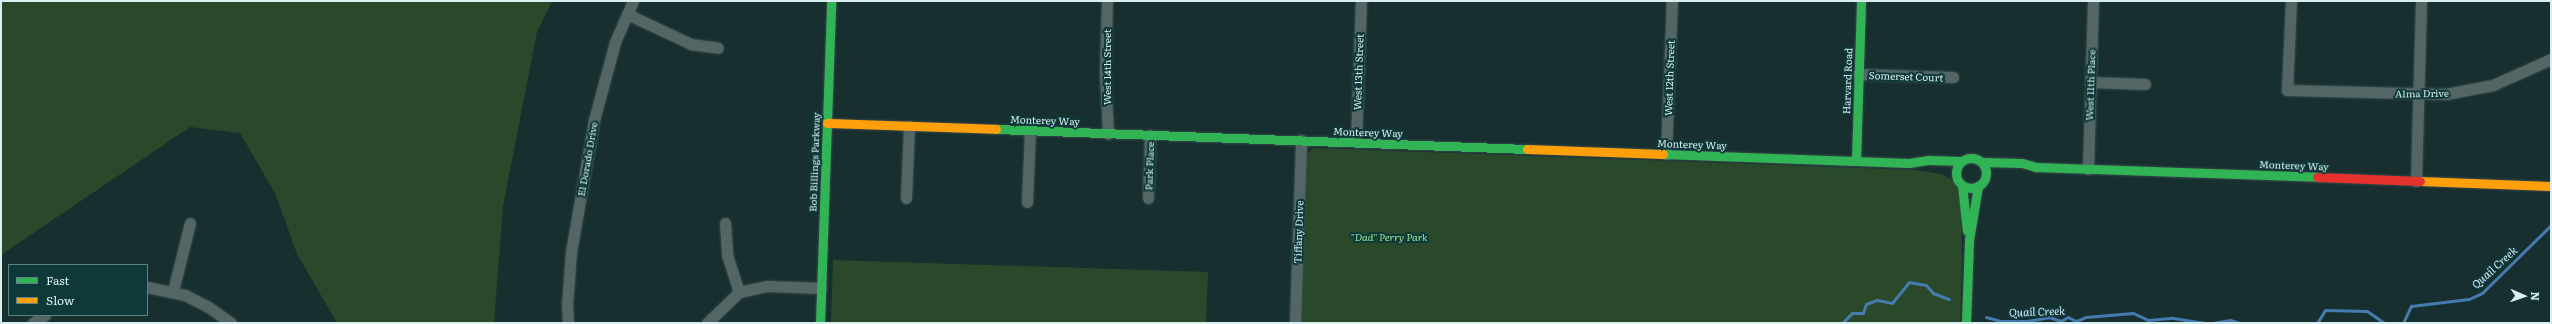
<!DOCTYPE html>
<html>
<head>
<meta charset="utf-8">
<style>
  body { margin:0 }
  #map { position:relative; width:2552px; height:324px; overflow:hidden; background:#182f2f; font-family:Literata,serif }
  div>[style] { position:absolute }
  .green>* { inset:0; background:#29492a }
  .stream>* { height:3px; margin:-1.5px; padding:0 1.5px; transform-origin:1.5px; border-radius:1.5px; background:#467bb0 }
  .roads { filter:drop-shadow(0 0 1px #384a4a) drop-shadow(0 0 1px #384a4a) }
  .street>* { height:11px; margin:-5.5px; padding:0 5.5px; transform-origin:5.5px; border-radius:5.5px; background:#546565 }
  .fast>* { height:9px; margin:-4.5px; padding:0 4.5px; transform-origin:4.5px; border-radius:4.5px; background:#30b455 }
  .fast>.ring { margin:-4.5px; padding:0; box-sizing:content-box; background:none; border:9px solid #30b455; border-radius:50% }
  .slow>* { height:9px; margin:-4.5px; padding:0 4.5px; transform-origin:4.5px; border-radius:4.5px; background:#ff9f0a }
  .jam>* { height:9px; margin:-4.5px; padding:0 4.5px; transform-origin:4.5px; border-radius:4.5px; background:#e5322d }
  span { translate:-50% -50%; white-space:nowrap; text-align:center; line-height:1.15; -webkit-text-stroke:4px #0e3839; paint-order:stroke }
  .street-label { font-size:10px; color:#d9eeee }
  .park-label { font-size:10px; color:#9deb96; font-style:italic }
  .water-label { font-size:11px; color:#d8e6f7; font-style:italic }
  .frame { position:absolute; inset:0; border:2px solid #d9eeee; pointer-events:none }
  .legend { position:absolute; left:8px; top:264px; width:140px; height:52px; box-sizing:border-box; background:#0e3839; border:1px solid #5f8181; margin:0; padding:5px 7px; list-style:none; font-size:12px; color:#d9eeee }
  .legend li { display:flex; align-items:center; gap:8px; height:20px }
  .legend b { width:20px; border:1px solid #5f8181 }
  .north { position:absolute; left:2504px; top:276px; width:40px; height:40px; -webkit-text-stroke:3px #0e3839; paint-order:stroke; rotate:92deg; font-size:11px; font-weight:700; line-height:16px; text-align:center; color:#d9eeee }
  .north::after { content:''; display:block; margin:auto; width:14px; height:18px; background:#d9eeee; clip-path:polygon(50% 0,100% 100%,50% 72%,0 100%) }
</style>
</head>
<body>
<div id="map">
  <div class="green">
    <i style="clip-path:polygon(1px 1px,552px 1px,537px 32px,503px 206px,494px 323px,337px 323px,297px 254px,275px 193px,240px 133px,190px 127px,1px 255px)"></i>
    <i style="clip-path:polygon(1313px 148px,1914px 170px,1942px 174px,1953px 180px,1961px 195px,1962px 258px,1960px 323px,1300px 323px,1306px 156px)"></i>
    <i style="clip-path:polygon(833px 260px,1208px 272px,1206px 323px,831px 323px)"></i>
  </div>
  <div class="stream">
    <i style="left:1986px;top:317px;width:16px;rotate:15deg"></i>
    <i style="left:2001px;top:321px;width:26px"></i>
    <i style="left:2027px;top:321px;width:22px;rotate:-10deg"></i>
    <i style="left:2049px;top:317px;width:13px;rotate:18deg"></i>
    <i style="left:2061px;top:321px;width:8px;rotate:-30deg"></i>
    <i style="left:2068px;top:317px;width:9px;rotate:27deg"></i>
    <i style="left:2076px;top:321px;width:11px;rotate:-22deg"></i>
    <i style="left:2086px;top:317px;width:47px;rotate:-4.9deg"></i>
    <i style="left:2133px;top:313px;width:17px;rotate:25deg"></i>
    <i style="left:2148px;top:320px;width:25px;rotate:-5deg"></i>
    <i style="left:2173px;top:318px;width:32px;rotate:9deg"></i>
    <i style="left:1842px;top:323px;width:14px;rotate:-45deg"></i>
    <i style="left:1852px;top:313px;width:11px"></i>
    <i style="left:1863px;top:313px;width:9px;rotate:-72deg"></i>
    <i style="left:1866px;top:304px;width:12px;rotate:-20deg"></i>
    <i style="left:1877px;top:300px;width:15px;rotate:11deg"></i>
    <i style="left:1892px;top:303px;width:27px;rotate:-51deg"></i>
    <i style="left:1909px;top:282px;width:17px;rotate:10deg"></i>
    <i style="left:1926px;top:285px;width:11px;rotate:49deg"></i>
    <i style="left:1933px;top:293px;width:17px;rotate:21deg"></i>
    <i style="left:2213px;top:323px;width:17px;rotate:-10deg"></i>
    <i style="left:2230px;top:320px;width:10px;rotate:17deg"></i>
    <i style="left:2317px;top:323px;width:15px;rotate:-58deg"></i>
    <i style="left:2325px;top:310px;width:42px;rotate:1.4deg"></i>
    <i style="left:2367px;top:311px;width:21px;rotate:35deg"></i>
    <i style="left:2403px;top:323px;width:19px;rotate:-65deg"></i>
    <i style="left:2411px;top:306px;width:58px;rotate:-6.9deg"></i>
    <i style="left:2469px;top:299px;width:14px;rotate:-25deg"></i>
    <i style="left:2482px;top:293px;width:97px;rotate:-44.6deg"></i>
  </div>
  <div class="roads">
    <div class="street">
      <i style="left:1107px;top:1px;width:73px;rotate:91.6deg"></i>
      <i style="left:1105px;top:74px;width:60px;rotate:87.1deg"></i>
      <i style="left:2291px;top:1px;width:89px;rotate:92.6deg"></i>
      <i style="left:2287px;top:90px;width:159px;rotate:1.4deg"></i>
      <i style="left:2446px;top:94px;width:48px;rotate:-10.8deg"></i>
      <i style="left:2493px;top:85px;width:64px;rotate:-24.1deg"></i>
      <i style="left:627px;top:14px;width:71px;rotate:25.1deg"></i>
      <i style="left:691px;top:44px;width:27px;rotate:8deg"></i>
      <i style="left:1858px;top:74px;width:95px;rotate:1.8deg"></i>
      <i style="left:2090px;top:82px;width:55px;rotate:2.1deg"></i>
      <i style="left:1356px;top:142px;width:141px;rotate:-88deg"></i>
      <i style="left:1666px;top:154px;width:153px;rotate:-87.8deg"></i>
      <i style="left:2088px;top:169px;width:168px;rotate:-88.3deg"></i>
      <i style="left:2416px;top:181px;width:180px;rotate:-88.4deg"></i>
      <i style="left:906px;top:198px;width:72px;rotate:-87.6deg"></i>
      <i style="left:1148px;top:198px;width:63px;rotate:-88.2deg"></i>
      <i style="left:1027px;top:202px;width:71px;rotate:-87.6deg"></i>
      <i style="left:725px;top:223px;width:32px;rotate:86deg"></i>
      <i style="left:727px;top:255px;width:39px;rotate:72deg"></i>
      <i style="left:147px;top:287px;width:39px;rotate:12deg"></i>
      <i style="left:185px;top:295px;width:25px;rotate:27deg"></i>
      <i style="left:207px;top:306px;width:29px;rotate:35deg"></i>
      <i style="left:173px;top:291px;width:70px;rotate:-76deg"></i>
      <i style="left:33px;top:323px;width:14px;rotate:-34deg"></i>
      <i style="left:568px;top:323px;width:17px;rotate:-93deg"></i>
      <i style="left:567px;top:306px;width:54px;rotate:-85.8deg"></i>
      <i style="left:571px;top:252px;width:134px;rotate:-80.1deg"></i>
      <i style="left:594px;top:120px;width:81px;rotate:-74.9deg"></i>
      <i style="left:615px;top:42px;width:45px;rotate:-66.3deg"></i>
      <i style="left:707px;top:323px;width:45px;rotate:-44.1deg"></i>
      <i style="left:739px;top:292px;width:29px;rotate:-12deg"></i>
      <i style="left:767px;top:286px;width:54px;rotate:2.1deg"></i>
      <i style="left:1295px;top:323px;width:183px;rotate:-88.1deg"></i>
    </div>
    <div class="fast">
      <i style="left:996px;top:129px;width:531px;rotate:2.16deg"></i>
      <i style="left:1663px;top:154px;width:246px;rotate:2.1deg"></i>
      <i style="left:1909px;top:163px;width:20px;rotate:-9deg"></i>
      <i style="left:1929px;top:160px;width:32px;rotate:2deg"></i>
      <i class="ring" style="left:1956px;top:158px;width:21px;height:21px"></i>
      <i style="left:1856px;top:161px;width:160px;rotate:-88.2deg"></i>
      <i style="left:1982px;top:162px;width:40px;rotate:1.4deg"></i>
      <i style="left:2022px;top:163px;width:15px;rotate:16deg"></i>
      <i style="left:2036px;top:167px;width:281px;rotate:2deg"></i>
      <i style="left:1962px;top:185px;width:46px;rotate:83.8deg"></i>
      <i style="left:820px;top:323px;width:322px;rotate:-88deg"></i>
      <i style="left:1966px;top:323px;width:83px;rotate:-87.9deg"></i>
      <i style="left:1969px;top:240px;width:55px;rotate:-80.5deg"></i>
    </div>
    <div class="slow">
      <i style="left:827px;top:123px;width:169px;rotate:2deg"></i>
      <i style="left:1527px;top:149px;width:136px;rotate:2.1deg"></i>
      <i style="left:2420px;top:181px;width:131px;rotate:2.2deg"></i>
    </div>
    <div class="jam">
      <i style="left:2317px;top:177px;width:103px;rotate:2.2deg"></i>
    </div>
  </div>
  <div class="street-label">
    <span style="left:1107px;top:67px;rotate:-90deg">West 14th Street</span>
    <span style="left:1358px;top:72px;rotate:-88deg">West 13th Street</span>
    <span style="left:1906px;top:76px;rotate:2deg">Somerset Court</span>
    <span style="left:1669px;top:78px;rotate:-88deg">West 12th Street</span>
    <span style="left:1847px;top:81px;rotate:-88deg">Harvard Road</span>
    <span style="left:2090px;top:85px;rotate:-88deg">West 11th Place</span>
    <span style="left:2422px;top:93px;rotate:-1deg">Alma Drive</span>
    <span style="left:1045px;top:120px;rotate:2deg">Monterey Way</span>
    <span style="left:1368px;top:132px;rotate:2deg">Monterey Way</span>
    <span style="left:1692px;top:144px;rotate:2deg">Monterey Way</span>
    <span style="left:587px;top:159px;rotate:-80deg">El Dorado Drive</span>
    <span style="left:814px;top:162px;rotate:-88deg">Bob Billings Parkway</span>
    <span style="left:2294px;top:165px;rotate:2deg">Monterey Way</span>
    <span style="left:1149px;top:166px;rotate:-88deg">Park Place</span>
    <span style="left:1298px;top:232px;rotate:-88deg">Tiffany Drive</span>
  </div>
  <div class="park-label">
    <span style="left:1389px;top:237px">"Dad" Perry Park</span>
  </div>
  <div class="water-label">
    <span style="left:2494px;top:267px;rotate:-42deg">Quail Creek</span>
    <span style="left:2037px;top:311px;rotate:-2deg">Quail Creek</span>
  </div>
  <div class="frame"></div>
  <ul class="legend">
  <li><b style="height:5px;background:#30b455"></b>Fast</li>
  <li><b style="height:5px;background:#ff9f0a"></b>Slow</li>
  </ul>
  <div class="north">N</div>
</div>
</body>
</html>
